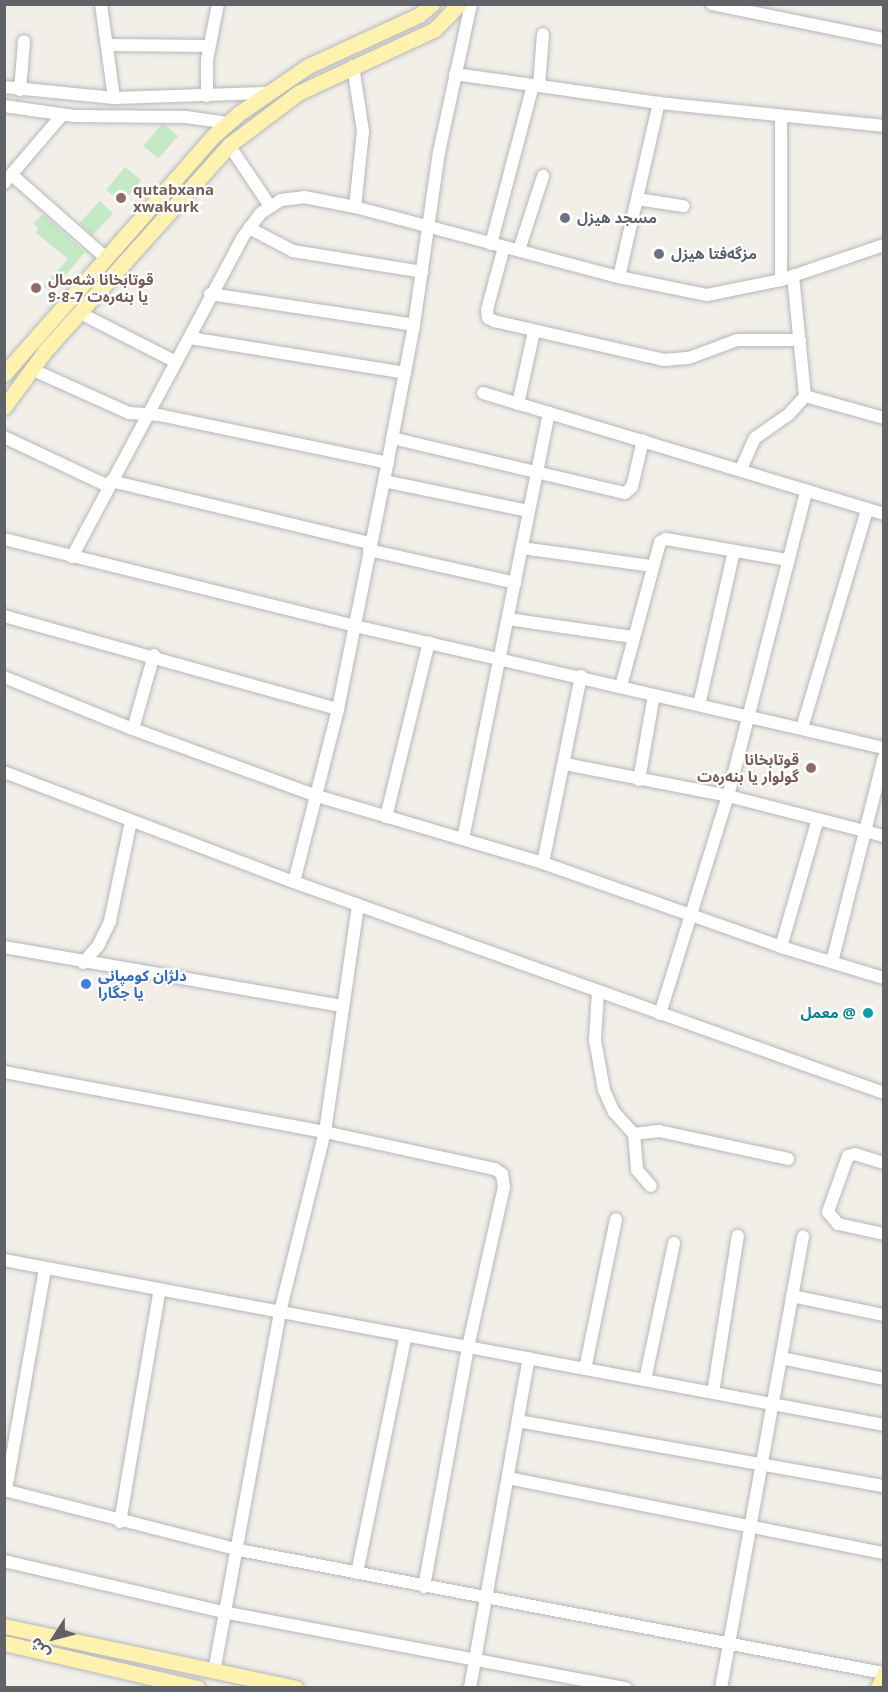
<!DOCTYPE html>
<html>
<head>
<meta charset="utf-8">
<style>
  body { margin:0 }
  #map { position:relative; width:888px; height:1692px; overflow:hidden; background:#f1efe8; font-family:"Open Sans","Noto Sans Arabic",sans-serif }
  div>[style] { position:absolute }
  .green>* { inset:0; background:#c5e8c5; transform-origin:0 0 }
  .roads { filter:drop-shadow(0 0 2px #b5b8bc) drop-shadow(0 0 2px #b5b8bc) }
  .minor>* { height:12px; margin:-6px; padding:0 6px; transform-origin:6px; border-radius:6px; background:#fff }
  .major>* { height:15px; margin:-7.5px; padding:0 7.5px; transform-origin:7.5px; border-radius:7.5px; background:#fff2af }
  .dots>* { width:16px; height:16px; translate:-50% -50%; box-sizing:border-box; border:3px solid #fff; border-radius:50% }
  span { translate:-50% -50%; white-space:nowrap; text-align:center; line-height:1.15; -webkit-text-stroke:4.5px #fff; paint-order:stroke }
  .education-label { font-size:15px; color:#785e54; font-weight:700 }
  .left { translate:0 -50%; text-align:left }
  .right { translate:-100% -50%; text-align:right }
  .worship-label { font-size:15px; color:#5b616d; font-weight:700 }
  .shop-label { font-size:15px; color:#366cbe; font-weight:700 }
  .culture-label { font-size:15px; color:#0d838f; font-weight:700 }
  .frame { position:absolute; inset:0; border:6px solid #5f6368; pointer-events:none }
  .north { position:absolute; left:24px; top:1608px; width:60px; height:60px; -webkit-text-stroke:4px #fff; paint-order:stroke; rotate:234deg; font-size:16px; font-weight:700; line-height:24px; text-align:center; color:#5f6368 }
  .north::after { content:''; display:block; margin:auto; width:21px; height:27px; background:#5f6368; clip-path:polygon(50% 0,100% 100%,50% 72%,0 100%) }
</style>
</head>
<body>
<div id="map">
  <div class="green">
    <i style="left:163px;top:123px;width:20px;height:30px;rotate:41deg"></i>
    <i style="left:125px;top:167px;width:21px;height:30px;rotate:39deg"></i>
    <i style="left:100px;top:201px;width:18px;height:30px;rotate:43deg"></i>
    <i style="clip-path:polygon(43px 214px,85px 252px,51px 292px,44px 286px,68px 259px,35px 232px,39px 229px,33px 223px)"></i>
  </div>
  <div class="roads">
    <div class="minor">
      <i style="left:101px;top:4px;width:95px;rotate:82.1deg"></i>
      <i style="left:712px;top:4px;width:176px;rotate:11.5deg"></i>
      <i style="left:109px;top:45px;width:100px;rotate:0.6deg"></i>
      <i style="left:353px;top:66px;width:66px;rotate:81.3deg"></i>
      <i style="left:363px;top:131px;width:76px;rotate:96deg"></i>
      <i style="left:455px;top:74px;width:206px;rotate:8.1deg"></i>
      <i style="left:659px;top:103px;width:226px;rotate:5.8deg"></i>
      <i style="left:539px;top:86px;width:52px;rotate:-85.6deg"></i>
      <i style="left:4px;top:87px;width:111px;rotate:5.7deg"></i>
      <i style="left:114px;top:98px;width:150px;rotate:-1.9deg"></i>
      <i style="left:20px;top:90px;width:49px;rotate:-85.3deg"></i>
      <i style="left:207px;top:96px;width:36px;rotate:-90deg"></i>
      <i style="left:207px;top:60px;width:57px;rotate:-78.9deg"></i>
      <i style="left:4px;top:106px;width:71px;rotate:8.1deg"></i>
      <i style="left:74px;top:116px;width:112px;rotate:0.5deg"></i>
      <i style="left:186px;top:117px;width:42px;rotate:8.1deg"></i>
      <i style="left:229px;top:145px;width:73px;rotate:56.1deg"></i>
      <i style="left:12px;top:175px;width:125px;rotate:41.4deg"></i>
      <i style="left:4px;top:183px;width:89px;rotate:-49.5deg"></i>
      <i style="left:637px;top:199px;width:47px;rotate:8.7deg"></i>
      <i style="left:249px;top:228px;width:50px;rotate:27.6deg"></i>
      <i style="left:293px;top:251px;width:131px;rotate:9.2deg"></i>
      <i style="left:491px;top:244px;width:164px;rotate:-75.2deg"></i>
      <i style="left:504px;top:247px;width:65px;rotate:105.1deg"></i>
      <i style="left:487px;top:310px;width:8px;rotate:83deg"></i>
      <i style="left:488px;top:318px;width:7px;rotate:27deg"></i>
      <i style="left:494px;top:321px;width:174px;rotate:12.9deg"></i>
      <i style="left:664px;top:360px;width:25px;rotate:-5deg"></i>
      <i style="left:689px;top:358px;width:51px;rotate:-20.6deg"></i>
      <i style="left:737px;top:340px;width:63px"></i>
      <i style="left:519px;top:250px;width:78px;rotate:-72deg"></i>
      <i style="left:619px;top:277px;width:179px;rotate:-77.1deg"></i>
      <i style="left:781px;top:280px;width:162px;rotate:-90deg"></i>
      <i style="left:210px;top:294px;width:206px;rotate:8.6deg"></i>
      <i style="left:80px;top:313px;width:108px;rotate:27deg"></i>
      <i style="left:190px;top:338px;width:218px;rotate:9.2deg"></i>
      <i style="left:31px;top:369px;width:107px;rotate:24.2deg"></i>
      <i style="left:129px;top:413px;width:30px;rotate:4deg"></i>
      <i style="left:159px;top:415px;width:234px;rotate:11.8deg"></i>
      <i style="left:483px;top:393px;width:419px;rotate:16.8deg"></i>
      <i style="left:805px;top:396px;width:82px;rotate:15.6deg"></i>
      <i style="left:518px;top:404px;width:75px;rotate:-77.6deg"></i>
      <i style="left:4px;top:437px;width:115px;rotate:25.2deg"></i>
      <i style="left:392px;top:438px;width:239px;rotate:13.3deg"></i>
      <i style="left:625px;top:493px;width:9px;rotate:-41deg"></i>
      <i style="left:632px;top:487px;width:48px;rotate:-76.8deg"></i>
      <i style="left:741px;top:469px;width:34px;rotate:-66deg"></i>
      <i style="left:755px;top:438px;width:42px;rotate:-35.2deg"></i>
      <i style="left:789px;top:414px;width:24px;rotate:-48deg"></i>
      <i style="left:805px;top:396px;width:121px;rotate:-95.7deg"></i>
      <i style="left:111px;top:481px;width:266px;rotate:13.5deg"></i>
      <i style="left:384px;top:481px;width:148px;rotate:11.7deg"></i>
      <i style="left:4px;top:539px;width:362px;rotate:13.9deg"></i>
      <i style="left:355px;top:626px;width:543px;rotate:12.99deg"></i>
      <i style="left:522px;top:548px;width:130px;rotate:7.9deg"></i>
      <i style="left:369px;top:550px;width:150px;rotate:12.7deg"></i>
      <i style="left:72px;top:557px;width:361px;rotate:-61.9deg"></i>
      <i style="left:242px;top:238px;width:31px;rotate:-53deg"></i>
      <i style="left:261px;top:213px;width:24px;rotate:-33deg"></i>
      <i style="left:281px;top:200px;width:23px;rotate:-7deg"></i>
      <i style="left:304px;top:197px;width:52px;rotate:11.1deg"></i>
      <i style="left:355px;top:207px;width:273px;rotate:14.9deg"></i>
      <i style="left:619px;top:277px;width:90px;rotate:11.6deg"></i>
      <i style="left:707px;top:295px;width:76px;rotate:-11.5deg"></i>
      <i style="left:781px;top:280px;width:109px;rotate:-18.8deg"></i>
      <i style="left:4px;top:616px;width:347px;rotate:15.6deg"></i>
      <i style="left:508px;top:619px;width:126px;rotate:8.2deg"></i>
      <i style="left:4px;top:677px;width:139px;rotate:22deg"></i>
      <i style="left:133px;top:729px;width:196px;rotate:20deg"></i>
      <i style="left:317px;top:796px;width:236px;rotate:16.5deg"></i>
      <i style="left:543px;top:863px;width:252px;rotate:19.4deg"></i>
      <i style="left:781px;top:947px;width:108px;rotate:16.8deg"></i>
      <i style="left:621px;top:686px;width:149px;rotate:-74.8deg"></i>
      <i style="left:660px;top:542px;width:7px;rotate:-27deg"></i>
      <i style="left:666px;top:539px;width:124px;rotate:9.8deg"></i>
      <i style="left:699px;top:705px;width:158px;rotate:-77.2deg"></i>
      <i style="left:802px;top:728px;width:227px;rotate:-73.4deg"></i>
      <i style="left:133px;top:729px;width:77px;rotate:-74.2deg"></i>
      <i style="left:565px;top:764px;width:166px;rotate:11.1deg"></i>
      <i style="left:728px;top:796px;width:161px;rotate:14.4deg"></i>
      <i style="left:4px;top:772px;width:310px;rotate:20.8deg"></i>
      <i style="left:294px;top:882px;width:627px;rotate:19.68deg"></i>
      <i style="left:639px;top:780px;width:86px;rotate:-80deg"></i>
      <i style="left:386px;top:817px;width:180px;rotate:-76.2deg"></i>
      <i style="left:463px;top:839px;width:435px;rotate:-78.6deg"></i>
      <i style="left:543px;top:863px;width:191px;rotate:-78.5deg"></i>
      <i style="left:294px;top:882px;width:179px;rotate:-75.7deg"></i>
      <i style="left:338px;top:709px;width:233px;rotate:-78.6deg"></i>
      <i style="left:384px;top:481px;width:159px;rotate:-79.1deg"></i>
      <i style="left:414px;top:325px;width:175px;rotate:-81.8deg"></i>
      <i style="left:439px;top:152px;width:151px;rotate:-77.8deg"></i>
      <i style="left:4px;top:947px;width:343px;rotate:9.9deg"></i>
      <i style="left:781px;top:947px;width:133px;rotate:-73.9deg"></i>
      <i style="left:832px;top:962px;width:211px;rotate:-75.8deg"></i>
      <i style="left:83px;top:963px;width:23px;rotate:-49deg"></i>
      <i style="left:98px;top:946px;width:28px;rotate:-64deg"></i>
      <i style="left:110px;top:921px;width:102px;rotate:-78.1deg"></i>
      <i style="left:598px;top:991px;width:49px;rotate:93.5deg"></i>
      <i style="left:595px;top:1040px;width:51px;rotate:79.8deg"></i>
      <i style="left:604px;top:1090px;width:24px;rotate:66deg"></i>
      <i style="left:614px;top:1112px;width:30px;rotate:48deg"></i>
      <i style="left:634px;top:1134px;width:36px;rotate:85deg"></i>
      <i style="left:637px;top:1170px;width:21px;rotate:49deg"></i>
      <i style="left:660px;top:1014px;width:228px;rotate:-72.7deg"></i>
      <i style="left:728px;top:796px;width:314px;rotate:-75.6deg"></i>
      <i style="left:4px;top:1072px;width:327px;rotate:10.6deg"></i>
      <i style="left:325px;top:1132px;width:174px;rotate:12.3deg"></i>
      <i style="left:495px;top:1169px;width:9px;rotate:36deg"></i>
      <i style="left:502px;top:1174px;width:13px;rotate:81deg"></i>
      <i style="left:504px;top:1187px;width:164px;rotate:102.7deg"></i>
      <i style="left:468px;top:1347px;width:244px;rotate:100.4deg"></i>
      <i style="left:634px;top:1134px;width:25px;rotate:-7deg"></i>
      <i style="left:659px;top:1131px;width:132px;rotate:12.2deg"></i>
      <i style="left:884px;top:1163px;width:30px;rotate:-163deg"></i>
      <i style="left:855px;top:1154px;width:7px;rotate:164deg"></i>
      <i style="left:848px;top:1156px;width:59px;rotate:109.7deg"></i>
      <i style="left:828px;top:1212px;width:16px;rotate:50deg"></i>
      <i style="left:838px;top:1224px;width:47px;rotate:12.3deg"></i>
      <i style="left:4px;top:1260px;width:895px;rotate:10.62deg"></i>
      <i style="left:792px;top:1296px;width:94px;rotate:11.7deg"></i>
      <i style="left:781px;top:1358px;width:105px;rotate:11.5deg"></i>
      <i style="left:585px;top:1369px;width:153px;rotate:-78.3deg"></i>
      <i style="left:645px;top:1380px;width:140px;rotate:-78deg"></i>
      <i style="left:713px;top:1393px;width:159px;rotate:-81deg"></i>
      <i style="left:518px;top:1421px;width:372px;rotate:10.1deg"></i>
      <i style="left:508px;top:1478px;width:383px;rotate:11.3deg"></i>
      <i style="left:4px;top:1490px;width:243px;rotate:14.3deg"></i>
      <i style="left:239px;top:1550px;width:656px;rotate:10.81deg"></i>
      <i style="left:6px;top:1490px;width:225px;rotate:-80deg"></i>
      <i style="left:120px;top:1522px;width:236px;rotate:-80.3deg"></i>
      <i style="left:4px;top:1561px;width:230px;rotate:13.1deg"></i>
      <i style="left:228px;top:1613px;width:405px;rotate:10.7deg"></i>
      <i style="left:357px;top:1573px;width:243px;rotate:-78.4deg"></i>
      <i style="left:214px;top:1672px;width:366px;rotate:-79.6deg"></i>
      <i style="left:280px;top:1312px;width:186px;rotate:-76deg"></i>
      <i style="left:325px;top:1132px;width:229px;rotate:-81.7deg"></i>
      <i style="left:470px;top:1688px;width:335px;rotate:-79.9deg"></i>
      <i style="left:721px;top:1688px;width:459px;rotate:-79.7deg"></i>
    </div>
    <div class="major">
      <i style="left:4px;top:374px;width:317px;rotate:-48.7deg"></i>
      <i style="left:213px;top:136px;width:37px;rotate:-41deg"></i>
      <i style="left:241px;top:112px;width:81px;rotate:-34.5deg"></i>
      <i style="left:308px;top:66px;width:122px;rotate:-24.7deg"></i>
      <i style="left:419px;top:15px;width:17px;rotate:-40deg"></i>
      <i style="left:4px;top:407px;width:69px;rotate:-53.8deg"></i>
      <i style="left:45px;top:351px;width:276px;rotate:-48.2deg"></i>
      <i style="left:229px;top:145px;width:86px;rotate:-37deg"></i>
      <i style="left:298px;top:93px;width:151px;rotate:-25deg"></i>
      <i style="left:435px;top:29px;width:35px;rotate:-46deg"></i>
      <i style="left:4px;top:1626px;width:298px;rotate:12deg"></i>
      <i style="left:4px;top:1643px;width:199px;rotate:13.1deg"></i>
      <i style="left:878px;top:1688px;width:16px;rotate:-68deg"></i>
    </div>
  </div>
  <div class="dots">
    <i style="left:121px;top:198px;background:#8d6e63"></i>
    <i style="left:565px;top:218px;background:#6b7280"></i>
    <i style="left:659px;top:254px;background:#6b7280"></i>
    <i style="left:36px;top:288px;background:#8d6e63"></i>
    <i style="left:811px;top:768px;background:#8d6e63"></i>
    <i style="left:86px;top:984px;background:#3f7fe0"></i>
    <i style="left:868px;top:1013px;background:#0f9aa8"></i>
  </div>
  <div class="education-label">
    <span class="left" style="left:133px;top:198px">qutabxana<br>xwakurk</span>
    <span class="left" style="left:48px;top:288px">قوتابخانا شەمال<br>یا بنەرەت 7-8-9</span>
    <span class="right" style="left:799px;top:768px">قوتابخانا<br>گولوار یا بنەرەت</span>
  </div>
  <div class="worship-label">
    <span class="left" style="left:577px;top:218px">مسجد هيزل</span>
    <span class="left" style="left:671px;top:254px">مزگەفتا هیزل</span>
  </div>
  <div class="shop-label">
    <span class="left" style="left:98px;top:984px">دلژان کومپانی<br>یا جگارا</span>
  </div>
  <div class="culture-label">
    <span class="right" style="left:856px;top:1013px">معمل @</span>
  </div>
  <div class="frame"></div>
  <div class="north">ش</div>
</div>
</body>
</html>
